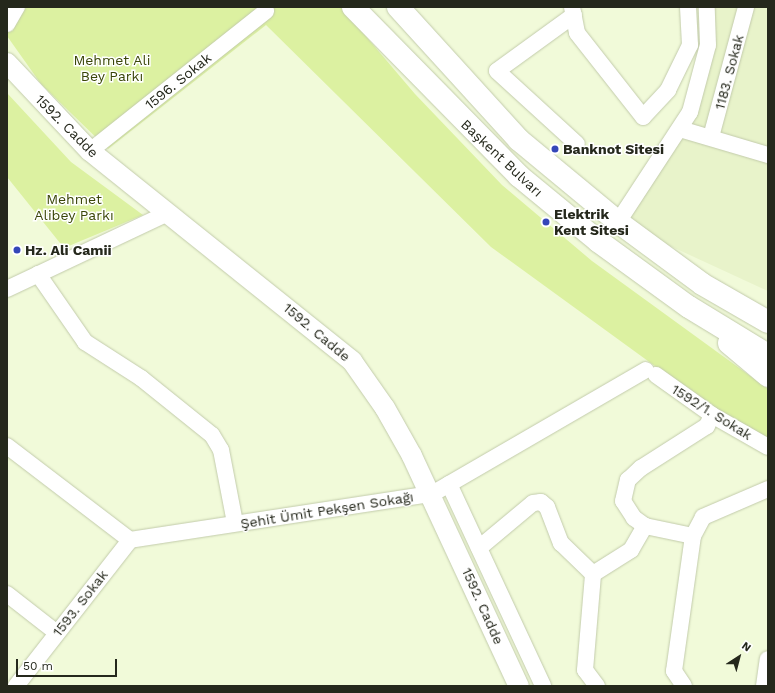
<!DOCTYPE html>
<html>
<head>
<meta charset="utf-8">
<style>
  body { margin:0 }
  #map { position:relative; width:775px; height:693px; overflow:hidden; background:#f1fad9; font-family:"Work Sans",sans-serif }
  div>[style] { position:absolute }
  .built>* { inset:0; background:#e8f3ca }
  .green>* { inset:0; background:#dcf1a1 }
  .roads { filter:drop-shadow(0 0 1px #c2cbab) drop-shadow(0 0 1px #c2cbab) }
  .minor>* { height:16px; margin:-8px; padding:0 8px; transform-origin:8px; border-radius:8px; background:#fff }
  .tertiary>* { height:20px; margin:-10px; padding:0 10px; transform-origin:10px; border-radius:10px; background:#fff }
  .primary>* { height:22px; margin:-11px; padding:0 11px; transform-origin:11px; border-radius:11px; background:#fff }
  .dots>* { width:11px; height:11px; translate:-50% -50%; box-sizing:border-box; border:2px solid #fff; border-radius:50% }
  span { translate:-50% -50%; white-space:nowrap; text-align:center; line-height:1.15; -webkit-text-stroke:3px #fff; paint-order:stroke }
  .park-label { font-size:14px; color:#3a4608 }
  .street-label { font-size:14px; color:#25281c }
  .poi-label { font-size:14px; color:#25281c; font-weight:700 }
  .left { translate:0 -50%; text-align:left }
  .frame { position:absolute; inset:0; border:8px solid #25281c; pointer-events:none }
  .north { position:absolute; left:719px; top:637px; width:40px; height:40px; -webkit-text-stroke:3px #fff; paint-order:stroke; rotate:36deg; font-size:11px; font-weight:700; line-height:16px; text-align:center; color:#25281c }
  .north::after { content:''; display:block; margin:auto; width:14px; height:18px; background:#25281c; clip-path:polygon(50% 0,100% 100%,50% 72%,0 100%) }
  .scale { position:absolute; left:16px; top:659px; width:101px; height:18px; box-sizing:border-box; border:2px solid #25281c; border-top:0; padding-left:5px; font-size:12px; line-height:14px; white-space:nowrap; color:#25281c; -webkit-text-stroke:3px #fff; paint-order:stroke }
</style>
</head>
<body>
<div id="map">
  <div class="built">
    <i style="clip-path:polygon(707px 7px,768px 7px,768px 291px,618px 222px,680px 129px,708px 45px)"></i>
  </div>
  <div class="green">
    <i style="clip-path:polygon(8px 7px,341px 7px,415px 94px,502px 185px,592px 261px,768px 389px,768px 440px,714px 409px,491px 247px,266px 25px,108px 149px,41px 84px,7px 36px)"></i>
    <i style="clip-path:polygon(7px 93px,71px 162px,143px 215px,64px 248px,7px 177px)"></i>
  </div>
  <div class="roads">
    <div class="minor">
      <i style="left:572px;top:7px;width:26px;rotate:79deg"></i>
      <i style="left:577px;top:33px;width:107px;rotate:51.8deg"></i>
      <i style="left:643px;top:117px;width:37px;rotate:-47deg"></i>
      <i style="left:668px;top:90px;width:50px;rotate:-63.9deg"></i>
      <i style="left:690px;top:45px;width:38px;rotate:-93deg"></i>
      <i style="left:574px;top:15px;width:95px;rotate:144deg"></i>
      <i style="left:497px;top:71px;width:108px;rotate:42.4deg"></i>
      <i style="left:7px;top:24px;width:20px;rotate:-60deg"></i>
      <i style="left:680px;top:129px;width:92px;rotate:16.5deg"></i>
      <i style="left:711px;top:137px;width:135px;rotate:-74.9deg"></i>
      <i style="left:90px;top:151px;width:225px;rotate:-38.5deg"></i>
      <i style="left:618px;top:222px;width:131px;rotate:-56.8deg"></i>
      <i style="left:690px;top:112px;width:69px;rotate:-75deg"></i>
      <i style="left:708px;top:45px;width:38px;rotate:-92deg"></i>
      <i style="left:38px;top:274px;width:83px;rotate:55.3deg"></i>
      <i style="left:85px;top:342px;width:67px;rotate:32.7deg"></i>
      <i style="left:141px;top:378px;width:91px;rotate:38.8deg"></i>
      <i style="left:212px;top:435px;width:17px;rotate:59deg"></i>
      <i style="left:221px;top:450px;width:74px;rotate:79.1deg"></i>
      <i style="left:7px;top:289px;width:178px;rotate:-25.3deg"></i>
      <i style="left:656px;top:375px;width:69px;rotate:35.5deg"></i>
      <i style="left:712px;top:415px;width:64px;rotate:29.7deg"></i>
      <i style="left:7px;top:446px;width:155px;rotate:37.4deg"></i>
      <i style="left:130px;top:540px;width:305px;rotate:-8.7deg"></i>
      <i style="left:432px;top:494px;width:247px;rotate:-30.1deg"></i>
      <i style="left:449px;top:484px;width:223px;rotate:65deg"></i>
      <i style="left:645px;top:526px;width:14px;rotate:-144deg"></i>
      <i style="left:634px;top:518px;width:20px;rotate:-123deg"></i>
      <i style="left:623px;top:501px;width:22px;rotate:-77deg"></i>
      <i style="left:628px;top:480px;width:18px;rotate:-43deg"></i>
      <i style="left:641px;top:468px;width:78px;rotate:-32.5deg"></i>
      <i style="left:707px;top:426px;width:12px;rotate:-66deg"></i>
      <i style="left:479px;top:548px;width:70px;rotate:-39.8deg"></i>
      <i style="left:533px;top:503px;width:8px;rotate:-7deg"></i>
      <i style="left:541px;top:502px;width:8px;rotate:40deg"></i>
      <i style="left:547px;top:507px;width:39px;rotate:69deg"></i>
      <i style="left:561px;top:543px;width:45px;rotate:44.1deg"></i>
      <i style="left:7px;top:594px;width:63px;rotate:38deg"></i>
      <i style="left:16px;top:686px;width:185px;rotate:-52deg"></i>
      <i style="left:597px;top:686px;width:20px;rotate:-127deg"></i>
      <i style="left:585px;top:670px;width:96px;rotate:-85.2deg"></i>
      <i style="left:593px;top:574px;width:45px;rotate:-32.3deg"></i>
      <i style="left:631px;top:550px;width:28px;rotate:-60deg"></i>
      <i style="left:645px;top:526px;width:49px;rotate:11.8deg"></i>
      <i style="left:684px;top:686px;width:18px;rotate:-124deg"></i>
      <i style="left:674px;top:671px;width:136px;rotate:-82deg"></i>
      <i style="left:693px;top:536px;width:21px;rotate:-62deg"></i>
      <i style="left:703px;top:517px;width:71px;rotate:-23.3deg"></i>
      <i style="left:764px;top:686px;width:27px;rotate:-82deg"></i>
    </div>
    <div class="tertiary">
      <i style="left:7px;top:63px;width:121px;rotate:46.7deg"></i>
      <i style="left:90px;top:151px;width:336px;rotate:38.7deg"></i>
      <i style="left:352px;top:361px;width:57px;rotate:54.9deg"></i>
      <i style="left:385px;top:408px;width:55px;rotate:60.6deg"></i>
      <i style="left:412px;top:456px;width:254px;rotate:65.1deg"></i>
    </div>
    <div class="primary">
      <i style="left:353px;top:7px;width:237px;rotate:45.5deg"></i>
      <i style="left:519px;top:176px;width:102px;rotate:39.4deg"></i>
      <i style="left:598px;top:241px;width:112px;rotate:36deg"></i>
      <i style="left:689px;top:307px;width:92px;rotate:31.3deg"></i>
      <i style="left:398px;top:7px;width:180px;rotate:47.7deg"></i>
      <i style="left:519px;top:140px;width:129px;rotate:39.6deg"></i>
      <i style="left:618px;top:222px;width:104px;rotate:36.4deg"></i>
      <i style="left:702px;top:284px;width:76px;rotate:29.9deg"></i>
      <i style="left:729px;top:343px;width:51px;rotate:40.2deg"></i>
    </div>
  </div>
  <div class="dots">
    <i style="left:555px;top:149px;background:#3446b8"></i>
    <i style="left:546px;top:222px;background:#3446b8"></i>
    <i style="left:17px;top:250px;background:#3446b8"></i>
  </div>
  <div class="park-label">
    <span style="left:112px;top:68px">Mehmet Ali<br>Bey Parkı</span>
    <span style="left:74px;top:207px">Mehmet<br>Alibey Parkı</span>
  </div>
  <div class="street-label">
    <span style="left:729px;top:72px;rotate:-75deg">1183. Sokak</span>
    <span style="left:178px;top:81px;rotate:-39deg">1596. Sokak</span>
    <span style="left:67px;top:126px;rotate:45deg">1592. Cadde</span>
    <span style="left:502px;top:158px;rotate:43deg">Başkent Bulvarı</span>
    <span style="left:317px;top:332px;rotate:40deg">1592. Cadde</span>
    <span style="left:712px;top:412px;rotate:32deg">1592/1. Sokak</span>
    <span style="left:327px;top:510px;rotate:-9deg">Şehit Ümit Pekşen Sokağı</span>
    <span style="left:80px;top:603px;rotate:-52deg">1593. Sokak</span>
    <span style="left:483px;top:606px;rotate:66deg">1592. Cadde</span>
  </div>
  <div class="poi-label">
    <span class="left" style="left:563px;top:149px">Banknot Sitesi</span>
    <span class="left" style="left:554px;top:222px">Elektrik<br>Kent Sitesi</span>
    <span class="left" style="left:25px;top:250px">Hz. Ali Camii</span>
  </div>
  <div class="frame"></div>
  <div class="north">N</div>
  <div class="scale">50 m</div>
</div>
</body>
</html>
